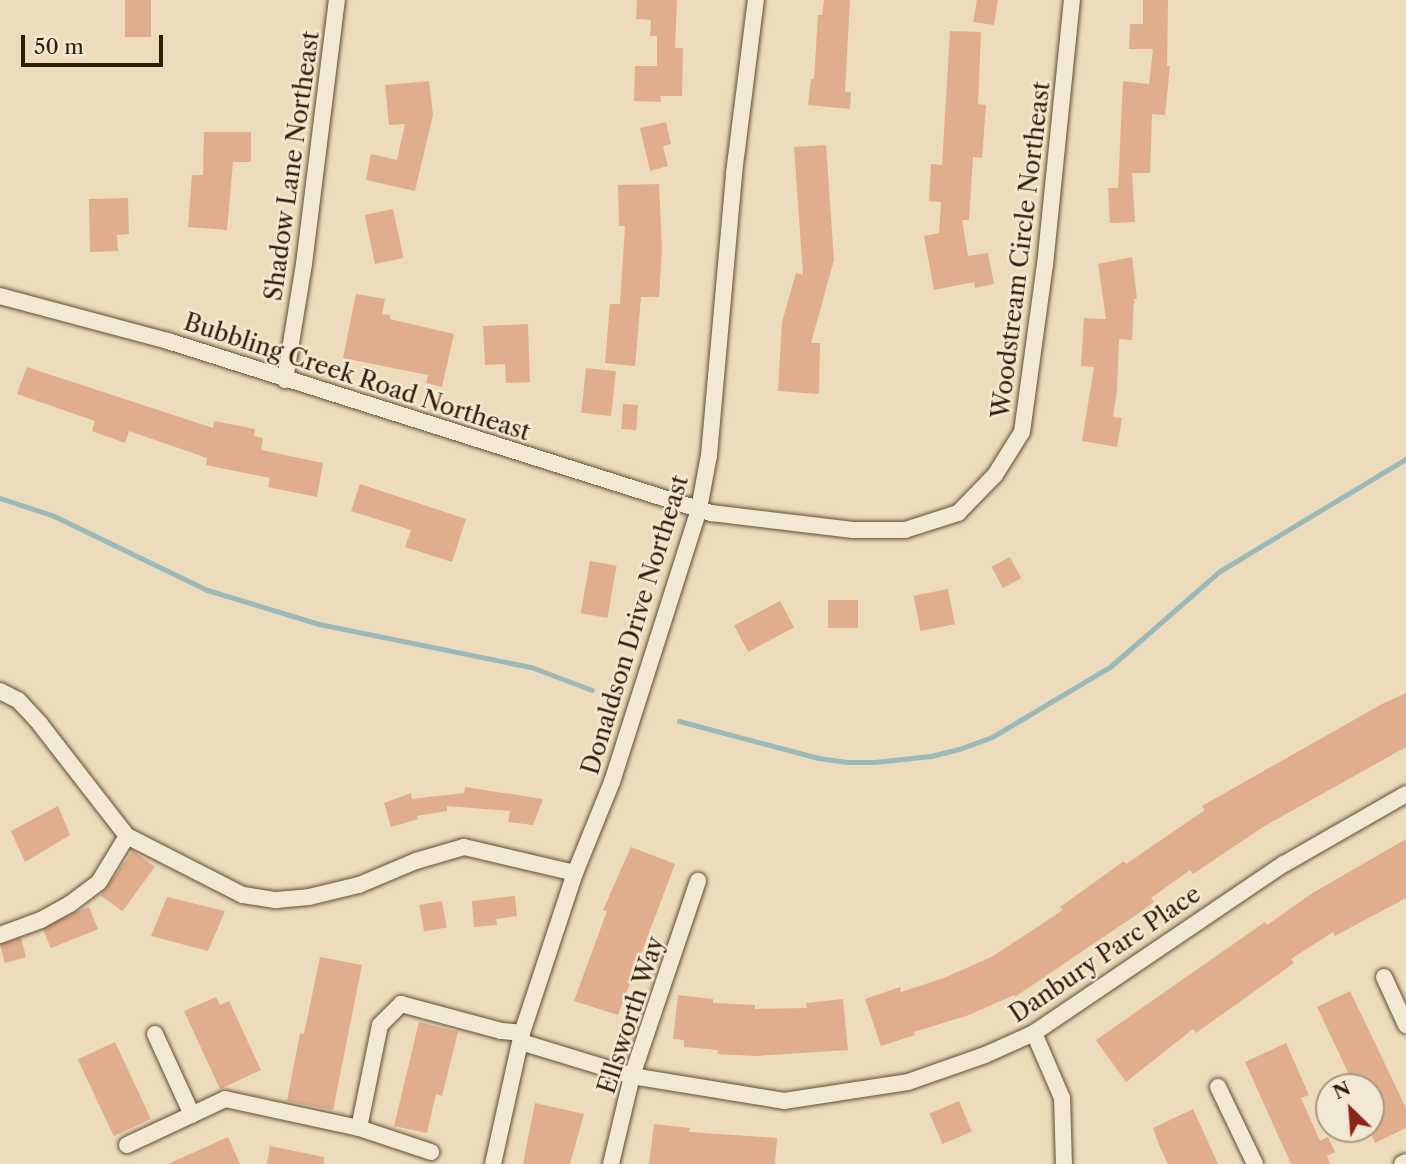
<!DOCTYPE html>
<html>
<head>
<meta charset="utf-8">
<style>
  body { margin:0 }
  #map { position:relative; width:1406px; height:1164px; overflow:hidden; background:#eddcbb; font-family:"Libre Caslon Text",serif }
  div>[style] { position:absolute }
  .stream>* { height:5px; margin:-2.5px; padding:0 2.5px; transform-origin:2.5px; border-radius:2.5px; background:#9cb9b9 }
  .building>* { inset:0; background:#e0ad8d; transform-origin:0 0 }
  .roads { filter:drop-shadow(0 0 2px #614d34) drop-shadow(0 0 2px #614d34) }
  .minor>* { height:16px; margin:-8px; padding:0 8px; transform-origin:8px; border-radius:8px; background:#f3e8d3 }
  span { translate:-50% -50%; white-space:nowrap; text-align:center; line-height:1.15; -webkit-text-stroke:5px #f3e8d3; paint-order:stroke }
  .street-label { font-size:24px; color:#321d07 }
  .north { position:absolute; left:1315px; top:1073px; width:70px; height:70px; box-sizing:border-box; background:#f3e8d3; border:2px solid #a69781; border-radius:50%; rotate:335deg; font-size:19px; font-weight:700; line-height:28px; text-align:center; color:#321d07 }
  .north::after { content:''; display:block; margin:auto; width:24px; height:32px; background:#8f2418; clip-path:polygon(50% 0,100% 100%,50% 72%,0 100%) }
  .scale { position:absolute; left:21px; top:35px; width:142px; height:32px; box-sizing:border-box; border:4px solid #321d07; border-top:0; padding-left:9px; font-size:21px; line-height:24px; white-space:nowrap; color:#321d07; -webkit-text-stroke:5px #f3e8d3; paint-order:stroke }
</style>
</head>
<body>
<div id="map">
  <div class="stream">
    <i style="left:0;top:498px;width:57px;rotate:18.4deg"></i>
    <i style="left:54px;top:516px;width:170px;rotate:25.8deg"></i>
    <i style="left:207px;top:590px;width:117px;rotate:16.9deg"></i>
    <i style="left:319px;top:624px;width:216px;rotate:11.5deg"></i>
    <i style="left:531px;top:667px;width:65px;rotate:20.7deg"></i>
    <i style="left:679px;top:721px;width:144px;rotate:14.9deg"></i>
    <i style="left:818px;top:758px;width:29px;rotate:8deg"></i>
    <i style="left:847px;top:762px;width:28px"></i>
    <i style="left:875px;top:762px;width:56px;rotate:-6.1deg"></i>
    <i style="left:931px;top:756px;width:29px;rotate:-14deg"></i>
    <i style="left:959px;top:749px;width:35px;rotate:-20deg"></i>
    <i style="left:992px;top:737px;width:139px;rotate:-30.8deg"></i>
    <i style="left:1111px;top:666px;width:145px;rotate:-41.1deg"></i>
    <i style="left:1220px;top:571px;width:217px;rotate:-31.1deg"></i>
  </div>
  <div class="building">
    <i style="left:125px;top:0;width:26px;height:37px"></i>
    <i style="clip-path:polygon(637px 0,677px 0,675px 48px,683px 48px,682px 96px,660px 96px,661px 102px,634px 101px,635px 66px,657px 66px,657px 36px,650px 36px,651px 20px,636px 19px)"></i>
    <i style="clip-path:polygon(824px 0,850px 0,845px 92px,851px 92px,850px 109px,808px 105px,811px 79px,814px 79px,818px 15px,822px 15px)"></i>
    <i style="clip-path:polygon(977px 0,998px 0,994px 25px,973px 22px)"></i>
    <i style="clip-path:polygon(1143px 0,1168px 0,1167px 66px,1170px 66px,1165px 115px,1152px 114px,1150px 173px,1132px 173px,1135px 222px,1110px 223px,1108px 188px,1118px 188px,1123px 81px,1149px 84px,1153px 49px,1129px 49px,1130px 24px,1143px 24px)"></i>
    <i style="clip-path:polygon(950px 31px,981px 32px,978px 104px,986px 105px,982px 158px,973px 157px,969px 220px,962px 220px,968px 256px,988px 253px,994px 284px,975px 288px,974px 282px,934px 290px,924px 236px,939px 233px,941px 202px,929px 201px,931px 164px,942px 165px)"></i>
    <i style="clip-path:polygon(429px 81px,433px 115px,415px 191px,366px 180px,371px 154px,397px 160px,405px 124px,389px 125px,385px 85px)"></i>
    <i style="clip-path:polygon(666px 122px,671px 144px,663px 146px,668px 166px,650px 171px,640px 128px)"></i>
    <i style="clip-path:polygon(204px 132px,251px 132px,251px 162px,233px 162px,227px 230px,188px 227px,192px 175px,203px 175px)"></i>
    <i style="clip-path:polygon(826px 145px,834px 260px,811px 343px,820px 343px,819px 394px,778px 391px,782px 322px,796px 273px,803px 275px,794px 147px)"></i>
    <i style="clip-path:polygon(659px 184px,662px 249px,659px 297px,641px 297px,635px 366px,605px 363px,610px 304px,620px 304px,625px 226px,619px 226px,618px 185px)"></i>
    <i style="clip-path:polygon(128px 198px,129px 234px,117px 235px,118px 251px,90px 252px,89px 199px)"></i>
    <i style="left:393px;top:209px;width:50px;height:29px;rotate:78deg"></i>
    <i style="clip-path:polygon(1132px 257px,1137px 299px,1134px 299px,1132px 340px,1119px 339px,1117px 390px,1113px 417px,1122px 418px,1117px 447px,1082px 441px,1094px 367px,1081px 366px,1084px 318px,1106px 319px,1098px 264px)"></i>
    <i style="clip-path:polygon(356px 294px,385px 299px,382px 314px,390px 315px,390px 319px,454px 334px,442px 387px,426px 383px,428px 375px,343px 358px)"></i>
    <i style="clip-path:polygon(528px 324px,530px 382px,506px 383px,505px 364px,485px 365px,483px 326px)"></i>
    <i style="clip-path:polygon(27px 367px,213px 428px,214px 421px,255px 429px,254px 436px,263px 438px,261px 450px,323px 463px,317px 497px,268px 487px,270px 478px,206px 465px,207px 458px,129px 431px,125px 443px,92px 431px,95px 421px,17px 394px)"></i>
    <i style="left:586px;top:368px;width:30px;height:45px;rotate:6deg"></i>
    <i style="left:623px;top:404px;width:15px;height:25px;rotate:4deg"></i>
    <i style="clip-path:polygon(360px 484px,466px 519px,452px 562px,405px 547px,411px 530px,351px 511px)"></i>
    <i style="left:1010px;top:557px;width:24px;height:21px;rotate:62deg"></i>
    <i style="left:590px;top:561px;width:27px;height:53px;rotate:10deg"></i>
    <i style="left:948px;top:589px;width:36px;height:35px;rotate:79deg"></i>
    <i style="left:828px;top:600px;width:30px;height:28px"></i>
    <i style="left:780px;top:601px;width:30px;height:52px;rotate:62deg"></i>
    <i style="clip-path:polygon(1406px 693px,1406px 747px,1263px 827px,1193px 874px,1190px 870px,1151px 898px,1154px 902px,1136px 915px,1015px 997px,1014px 995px,969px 1015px,914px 1032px,915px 1035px,881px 1046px,865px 999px,900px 987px,901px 992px,944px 978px,993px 956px,1063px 910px,1060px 907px,1124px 861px,1126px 864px,1205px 810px,1202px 806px,1382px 704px)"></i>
    <i style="clip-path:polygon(465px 787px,543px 799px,533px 825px,508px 822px,510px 811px,447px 806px,447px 811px,417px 816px,418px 819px,391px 827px,384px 803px,411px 793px,412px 799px,464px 793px)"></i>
    <i style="clip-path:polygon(58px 806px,70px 835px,25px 862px,11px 831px)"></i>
    <i style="clip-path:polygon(1406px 839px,1406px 898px,1335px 936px,1333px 932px,1291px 959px,1294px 963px,1196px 1033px,1193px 1029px,1126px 1082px,1096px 1040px,1265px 922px,1267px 925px,1311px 894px)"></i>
    <i style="clip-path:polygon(631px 847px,675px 864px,618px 1015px,574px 1001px,607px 911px,603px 910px)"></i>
    <i style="left:133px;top:851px;width:27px;height:55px;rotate:36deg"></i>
    <i style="clip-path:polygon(515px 896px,517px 916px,496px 919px,497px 925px,474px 927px,472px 901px)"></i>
    <i style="clip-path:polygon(167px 897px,225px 911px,208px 951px,151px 936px)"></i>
    <i style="left:442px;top:901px;width:27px;height:23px;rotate:80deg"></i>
    <i style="left:89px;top:907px;width:24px;height:51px;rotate:68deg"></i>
    <i style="left:21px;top:938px;width:20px;height:22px;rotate:75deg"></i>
    <i style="clip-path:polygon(320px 957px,362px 965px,333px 1110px,287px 1101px,300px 1033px,304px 1034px)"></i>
    <i style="clip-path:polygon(1350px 991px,1406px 1108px,1406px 1128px,1375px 1143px,1371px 1134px,1371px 1087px,1355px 1087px,1317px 1007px)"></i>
    <i style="clip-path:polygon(678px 995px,713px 999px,713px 1003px,755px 1005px,755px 1009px,807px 1008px,806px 1003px,843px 999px,848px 1050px,756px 1056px,717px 1054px,718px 1050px,684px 1047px,684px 1040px,673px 1039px)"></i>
    <i style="clip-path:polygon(216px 997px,220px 1005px,229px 1001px,261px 1070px,220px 1089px,184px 1011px)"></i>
    <i style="clip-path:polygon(419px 1022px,458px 1032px,442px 1096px,436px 1094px,427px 1133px,394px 1126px)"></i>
    <i style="left:115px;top:1042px;width:85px;height:41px;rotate:65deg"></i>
    <i style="clip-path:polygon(1286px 1043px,1309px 1095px,1301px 1098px,1320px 1141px,1328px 1137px,1335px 1152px,1327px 1156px,1330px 1164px,1291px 1164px,1245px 1062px)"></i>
    <i style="left:959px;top:1101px;width:33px;height:32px;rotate:67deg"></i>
    <i style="clip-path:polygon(535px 1103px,584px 1114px,570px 1164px,523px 1164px)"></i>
    <i style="clip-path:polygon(1193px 1109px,1218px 1164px,1168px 1164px,1159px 1145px,1153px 1128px)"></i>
    <i style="clip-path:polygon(654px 1124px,690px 1128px,689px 1132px,777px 1138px,775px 1164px,649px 1164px)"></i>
    <i style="clip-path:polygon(228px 1137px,240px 1164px,168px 1164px)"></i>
    <i style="clip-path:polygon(270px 1146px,324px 1157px,324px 1164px,267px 1164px)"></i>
  </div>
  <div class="roads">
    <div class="minor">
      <i style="left:0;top:296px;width:174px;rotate:15deg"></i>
      <i style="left:168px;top:341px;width:570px;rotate:17.58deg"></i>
      <i style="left:711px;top:513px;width:143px;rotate:6.8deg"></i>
      <i style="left:853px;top:530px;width:52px"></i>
      <i style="left:905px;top:530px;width:56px;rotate:-17.8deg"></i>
      <i style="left:958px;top:513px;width:53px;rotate:-45.8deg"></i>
      <i style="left:995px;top:475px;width:51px;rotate:-57.9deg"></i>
      <i style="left:1022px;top:432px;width:169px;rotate:-82.2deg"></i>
      <i style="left:1045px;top:265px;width:266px;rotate:-84.2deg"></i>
      <i style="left:285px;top:380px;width:118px;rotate:-80.7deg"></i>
      <i style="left:304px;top:264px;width:266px;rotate:-82.9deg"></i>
      <i style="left:0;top:691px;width:20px;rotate:27deg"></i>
      <i style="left:18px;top:700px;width:33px;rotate:47deg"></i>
      <i style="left:40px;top:724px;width:142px;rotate:52.2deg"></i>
      <i style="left:127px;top:836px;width:130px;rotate:27deg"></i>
      <i style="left:243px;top:895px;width:33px;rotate:9deg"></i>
      <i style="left:276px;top:900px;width:33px;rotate:-5deg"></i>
      <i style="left:309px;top:897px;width:51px;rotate:-13.5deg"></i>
      <i style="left:359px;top:885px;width:62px;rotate:-22.8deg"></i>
      <i style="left:416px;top:861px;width:50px;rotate:-16.3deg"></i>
      <i style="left:464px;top:847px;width:114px;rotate:13.2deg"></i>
      <i style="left:0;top:935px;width:44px;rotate:-20.1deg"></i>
      <i style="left:41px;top:920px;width:33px;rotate:-29deg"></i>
      <i style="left:70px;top:904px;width:36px;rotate:-37deg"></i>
      <i style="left:99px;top:882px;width:54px;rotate:-58.7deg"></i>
      <i style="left:1384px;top:977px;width:53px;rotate:65.4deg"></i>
      <i style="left:1034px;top:1033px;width:71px;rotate:66.7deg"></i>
      <i style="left:1062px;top:1098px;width:66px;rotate:88.3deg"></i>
      <i style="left:155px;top:1034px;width:89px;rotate:65.4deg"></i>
      <i style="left:521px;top:1042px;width:116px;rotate:17deg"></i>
      <i style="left:632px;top:1076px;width:154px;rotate:9.3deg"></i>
      <i style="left:784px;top:1101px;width:125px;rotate:-8.7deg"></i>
      <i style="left:908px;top:1082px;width:82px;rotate:-19.3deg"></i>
      <i style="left:985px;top:1055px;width:54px;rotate:-24.2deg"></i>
      <i style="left:1034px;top:1033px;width:302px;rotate:-34.1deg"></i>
      <i style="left:1284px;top:864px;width:141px;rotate:-29.8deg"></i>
      <i style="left:1218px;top:1087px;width:85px;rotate:64.3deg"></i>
      <i style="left:359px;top:1128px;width:76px;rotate:18.4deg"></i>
      <i style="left:127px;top:1145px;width:108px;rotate:-25.1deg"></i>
      <i style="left:225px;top:1099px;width:137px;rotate:12.2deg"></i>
      <i style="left:359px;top:1128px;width:105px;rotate:-78.5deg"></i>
      <i style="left:380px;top:1025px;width:30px;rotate:-45deg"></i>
      <i style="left:401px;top:1004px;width:104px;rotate:15.1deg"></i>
      <i style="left:501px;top:1031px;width:21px;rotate:5deg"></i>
      <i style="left:493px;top:1164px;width:134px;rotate:-77.5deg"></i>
      <i style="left:522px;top:1033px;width:169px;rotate:-71.7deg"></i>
      <i style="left:575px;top:873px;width:98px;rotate:-67.9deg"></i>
      <i style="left:612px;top:782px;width:287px;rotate:-72.3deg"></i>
      <i style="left:699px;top:509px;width:55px;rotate:-79.5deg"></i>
      <i style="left:709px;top:455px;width:283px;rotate:-84.9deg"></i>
      <i style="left:734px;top:173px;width:174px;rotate:-82.8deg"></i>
      <i style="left:611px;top:1164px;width:90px;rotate:-76.6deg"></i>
      <i style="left:632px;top:1076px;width:206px;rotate:-71.3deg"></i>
      <i style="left:1402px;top:1164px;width:4px;rotate:-27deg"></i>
    </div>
  </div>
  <div class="street-label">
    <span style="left:292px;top:166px;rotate:-82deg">Shadow Lane Northeast</span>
    <span style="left:1021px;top:250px;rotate:-83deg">Woodstream Circle Northeast</span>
    <span style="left:357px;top:377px;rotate:18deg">Bubbling Creek Road Northeast</span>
    <span style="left:635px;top:625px;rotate:-73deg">Donaldson Drive Northeast</span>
    <span style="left:1105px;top:954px;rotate:-34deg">Danbury Parc Place</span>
    <span style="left:631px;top:1015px;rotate:-72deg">Ellsworth Way</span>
  </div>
  <div class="north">N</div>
  <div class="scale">50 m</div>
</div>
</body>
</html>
